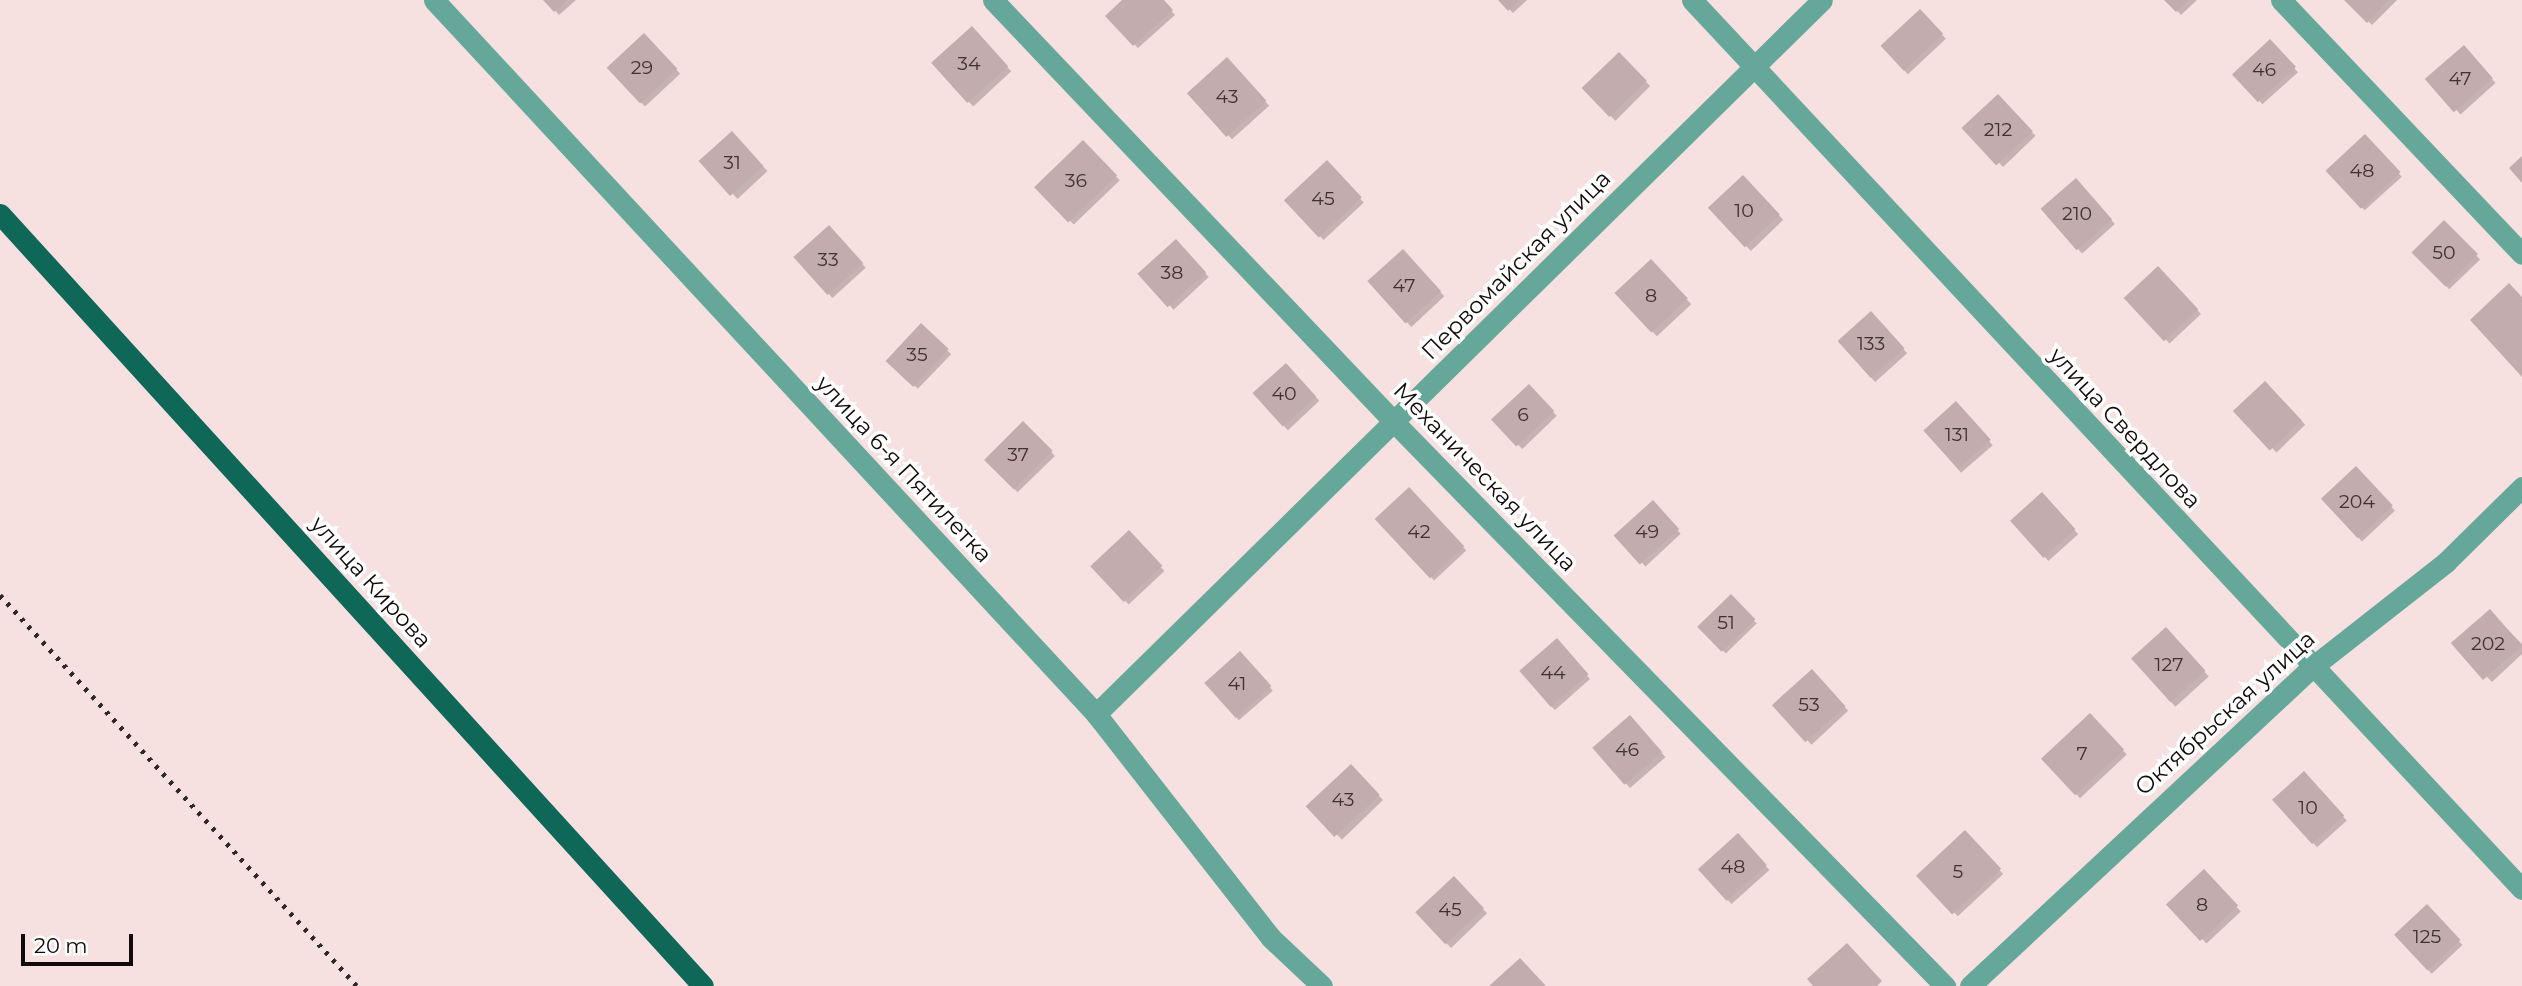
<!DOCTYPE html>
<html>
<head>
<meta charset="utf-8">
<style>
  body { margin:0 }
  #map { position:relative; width:2522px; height:986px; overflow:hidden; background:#f7e0e0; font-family:Montserrat,sans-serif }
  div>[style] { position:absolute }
  .shadow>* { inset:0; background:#0003; transform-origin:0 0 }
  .building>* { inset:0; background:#c3acad; transform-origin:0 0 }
  .minor>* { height:21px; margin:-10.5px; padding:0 10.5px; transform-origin:10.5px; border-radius:10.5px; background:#65a798 }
  .major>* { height:21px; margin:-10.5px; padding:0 10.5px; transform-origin:10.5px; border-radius:10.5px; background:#0f6758 }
  .rail>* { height:5px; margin-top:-2.5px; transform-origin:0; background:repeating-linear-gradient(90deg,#302727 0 3.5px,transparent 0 10.5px) }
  span { translate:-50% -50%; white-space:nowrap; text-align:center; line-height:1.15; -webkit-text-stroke:7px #fff; paint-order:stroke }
  .number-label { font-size:19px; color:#3e3233 }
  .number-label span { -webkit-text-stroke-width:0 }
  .street-label { font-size:23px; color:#110a0a }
  .scale { position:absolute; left:21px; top:934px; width:112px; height:32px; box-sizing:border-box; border:4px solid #110a0a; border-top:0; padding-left:9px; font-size:21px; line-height:24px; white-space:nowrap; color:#110a0a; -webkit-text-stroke:5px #fff; paint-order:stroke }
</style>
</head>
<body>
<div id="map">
  <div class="shadow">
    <i style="clip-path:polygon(546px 0,576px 0,559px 15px)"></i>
    <i style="clip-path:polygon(1125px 0,1162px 0,1175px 15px,1138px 48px,1108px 16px)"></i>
    <i style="clip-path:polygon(1500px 0,1527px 0,1513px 13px)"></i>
    <i style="clip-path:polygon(2167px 0,2197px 0,2181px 15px)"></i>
    <i style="clip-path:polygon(2346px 0,2397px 0,2372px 25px)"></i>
    <i style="left:1920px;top:11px;width:38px;height:52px;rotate:47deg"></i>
    <i style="left:971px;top:28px;width:59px;height:52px;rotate:47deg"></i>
    <i style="left:644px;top:35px;width:53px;height:48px;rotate:47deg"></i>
    <i style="left:2270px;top:41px;width:42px;height:48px;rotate:48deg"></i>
    <i style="left:2464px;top:48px;width:47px;height:47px;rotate:48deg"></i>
    <i style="left:1619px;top:55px;width:44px;height:49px;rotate:45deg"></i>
    <i style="left:1227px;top:59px;width:63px;height:50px;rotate:48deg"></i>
    <i style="left:1998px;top:97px;width:54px;height:45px;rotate:46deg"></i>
    <i style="left:732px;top:133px;width:52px;height:41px;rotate:47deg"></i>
    <i style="left:2365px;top:136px;width:55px;height:50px;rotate:48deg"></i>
    <i style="left:1083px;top:142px;width:53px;height:64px;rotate:46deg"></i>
    <i style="left:1327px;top:163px;width:54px;height:55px;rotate:47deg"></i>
    <i style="left:1743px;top:178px;width:58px;height:45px;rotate:46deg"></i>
    <i style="left:2076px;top:181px;width:58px;height:44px;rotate:48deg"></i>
    <i style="left:2444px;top:222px;width:52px;height:43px;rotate:46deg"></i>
    <i style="left:829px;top:227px;width:55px;height:45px;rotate:48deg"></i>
    <i style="left:1176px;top:242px;width:48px;height:48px;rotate:47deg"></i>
    <i style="left:1402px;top:251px;width:62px;height:45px;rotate:47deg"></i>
    <i style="left:1651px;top:261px;width:59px;height:47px;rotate:47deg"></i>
    <i style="left:2158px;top:268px;width:63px;height:43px;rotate:47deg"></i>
    <i style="left:1871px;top:313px;width:54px;height:43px;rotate:48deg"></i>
    <i style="left:921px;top:325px;width:42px;height:48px;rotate:44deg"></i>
    <i style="left:1286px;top:365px;width:49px;height:43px;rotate:47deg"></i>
    <i style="left:2265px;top:383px;width:58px;height:40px;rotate:46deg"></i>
    <i style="left:1529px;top:387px;width:40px;height:48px;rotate:46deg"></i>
    <i style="left:1956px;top:403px;width:56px;height:42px;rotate:49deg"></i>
    <i style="left:1023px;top:423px;width:46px;height:52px;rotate:46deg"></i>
    <i style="left:2356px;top:469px;width:57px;height:45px;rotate:47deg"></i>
    <i style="left:1409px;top:489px;width:84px;height:44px;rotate:47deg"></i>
    <i style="left:2042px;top:494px;width:54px;height:40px;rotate:48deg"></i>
    <i style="left:1652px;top:503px;width:42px;height:48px;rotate:47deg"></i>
    <i style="left:1129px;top:533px;width:52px;height:49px;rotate:47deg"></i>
    <i style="left:1731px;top:597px;width:37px;height:43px;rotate:46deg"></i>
    <i style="clip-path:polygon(2490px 612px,2522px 644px,2522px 654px,2492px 682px,2456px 645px)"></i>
    <i style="left:2166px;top:629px;width:64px;height:45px;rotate:48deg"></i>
    <i style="clip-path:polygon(1561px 645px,1590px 679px,1555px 710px,1551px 706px)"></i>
    <i style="left:1240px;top:653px;width:50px;height:45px;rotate:49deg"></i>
    <i style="left:1812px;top:672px;width:53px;height:50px;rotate:47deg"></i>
    <i style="left:2090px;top:715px;width:54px;height:64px;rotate:47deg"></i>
    <i style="left:1634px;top:721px;width:48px;height:47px;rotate:49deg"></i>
    <i style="left:1351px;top:767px;width:46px;height:57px;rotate:46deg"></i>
    <i style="left:2304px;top:773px;width:64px;height:40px;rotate:48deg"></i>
    <i style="left:1965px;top:833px;width:56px;height:62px;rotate:47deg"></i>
    <i style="left:1738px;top:835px;width:47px;height:51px;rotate:48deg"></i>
    <i style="left:2204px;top:872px;width:54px;height:47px;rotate:47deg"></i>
    <i style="left:1453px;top:878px;width:49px;height:50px;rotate:46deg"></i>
    <i style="left:2427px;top:907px;width:52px;height:42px;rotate:47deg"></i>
  </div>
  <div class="building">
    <i style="clip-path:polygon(543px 0,567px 0,554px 12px)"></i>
    <i style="clip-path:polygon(1122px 0,1164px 0,1173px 10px,1133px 46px,1105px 16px)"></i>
    <i style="clip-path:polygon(1498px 0,1519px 0,1508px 11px)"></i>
    <i style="clip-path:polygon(2164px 0,2189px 0,2176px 12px)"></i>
    <i style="clip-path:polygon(2344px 0,2389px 0,2367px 23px)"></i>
    <i style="left:1920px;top:9px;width:34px;height:54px;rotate:47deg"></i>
    <i style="left:972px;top:26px;width:54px;height:55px;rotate:48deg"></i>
    <i style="left:644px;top:33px;width:49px;height:51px;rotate:47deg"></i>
    <i style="left:2270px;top:39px;width:38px;height:52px;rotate:47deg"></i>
    <i style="left:2464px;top:45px;width:44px;height:52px;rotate:49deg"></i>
    <i style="left:1619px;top:52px;width:40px;height:52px;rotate:46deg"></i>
    <i style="left:1227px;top:57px;width:59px;height:54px;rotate:48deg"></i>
    <i style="left:1998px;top:94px;width:51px;height:50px;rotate:47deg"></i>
    <i style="left:732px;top:131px;width:47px;height:45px;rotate:48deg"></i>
    <i style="left:2365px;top:134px;width:52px;height:54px;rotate:47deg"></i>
    <i style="left:1083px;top:140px;width:49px;height:68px;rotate:46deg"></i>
    <i style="clip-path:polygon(2522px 156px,2522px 183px,2509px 168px)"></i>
    <i style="left:1327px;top:160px;width:51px;height:59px;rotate:47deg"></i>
    <i style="left:1743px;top:175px;width:54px;height:48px;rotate:47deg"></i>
    <i style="left:2076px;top:178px;width:55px;height:47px;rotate:49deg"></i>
    <i style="left:2444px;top:220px;width:48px;height:46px;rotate:45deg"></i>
    <i style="left:829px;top:225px;width:51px;height:48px;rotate:48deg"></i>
    <i style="left:1176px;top:239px;width:45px;height:52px;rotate:48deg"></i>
    <i style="left:1403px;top:249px;width:57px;height:48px;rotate:48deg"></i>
    <i style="left:1651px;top:259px;width:54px;height:50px;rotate:47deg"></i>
    <i style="left:2158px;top:266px;width:59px;height:47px;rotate:47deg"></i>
    <i style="clip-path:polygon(2509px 283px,2522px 297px,2522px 377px,2470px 320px)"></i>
    <i style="left:1871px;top:311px;width:50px;height:45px;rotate:48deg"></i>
    <i style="left:921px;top:323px;width:38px;height:52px;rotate:43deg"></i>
    <i style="left:1286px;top:363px;width:45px;height:45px;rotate:48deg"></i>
    <i style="left:2265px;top:381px;width:54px;height:44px;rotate:47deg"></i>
    <i style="left:1529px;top:384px;width:37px;height:52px;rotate:47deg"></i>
    <i style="left:1956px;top:401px;width:52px;height:44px;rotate:48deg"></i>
    <i style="left:1023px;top:421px;width:42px;height:55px;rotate:45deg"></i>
    <i style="left:2356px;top:466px;width:54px;height:48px;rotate:47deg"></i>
    <i style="left:1409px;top:487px;width:81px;height:47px;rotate:47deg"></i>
    <i style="left:2042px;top:492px;width:50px;height:43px;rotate:48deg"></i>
    <i style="left:1653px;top:500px;width:39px;height:53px;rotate:48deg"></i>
    <i style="left:1129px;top:530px;width:49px;height:53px;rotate:47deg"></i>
    <i style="left:1731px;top:594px;width:35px;height:47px;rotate:46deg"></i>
    <i style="left:2490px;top:609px;width:49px;height:52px;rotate:49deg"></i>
    <i style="left:2166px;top:627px;width:59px;height:47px;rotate:48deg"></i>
    <i style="left:1557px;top:638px;width:48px;height:50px;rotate:49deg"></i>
    <i style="left:1240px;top:651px;width:47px;height:48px;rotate:48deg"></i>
    <i style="left:1812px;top:669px;width:50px;height:54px;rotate:48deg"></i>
    <i style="left:2090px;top:713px;width:50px;height:67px;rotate:47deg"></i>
    <i style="left:1630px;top:715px;width:49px;height:50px;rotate:49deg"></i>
    <i style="left:1351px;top:764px;width:42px;height:62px;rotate:47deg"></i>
    <i style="left:2304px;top:771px;width:60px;height:43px;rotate:48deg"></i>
    <i style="left:1965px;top:830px;width:53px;height:67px;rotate:47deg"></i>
    <i style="left:1738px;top:833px;width:43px;height:54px;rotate:48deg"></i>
    <i style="left:2204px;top:869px;width:50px;height:52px;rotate:47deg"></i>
    <i style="left:1454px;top:876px;width:44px;height:53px;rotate:47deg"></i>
    <i style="left:2427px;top:904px;width:49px;height:45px;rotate:47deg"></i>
    <i style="clip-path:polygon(1847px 943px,1882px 981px,1877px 986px,1813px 986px,1807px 979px)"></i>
    <i style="clip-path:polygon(1520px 958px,1546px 986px,1489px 986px)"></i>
  </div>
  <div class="minor">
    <i style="left:434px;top:0;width:974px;rotate:47.16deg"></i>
    <i style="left:1096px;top:714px;width:284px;rotate:52deg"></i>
    <i style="left:1271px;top:938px;width:70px;rotate:43.3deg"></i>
    <i style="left:993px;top:0;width:585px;rotate:46.45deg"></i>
    <i style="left:1396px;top:424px;width:786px;rotate:45.67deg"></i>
    <i style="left:1692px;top:0;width:1216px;rotate:46.97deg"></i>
    <i style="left:2281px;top:0;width:350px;rotate:46.5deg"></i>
    <i style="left:1096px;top:714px;width:1018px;rotate:-44.52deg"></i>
    <i style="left:1970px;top:986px;width:466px;rotate:-43deg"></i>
    <i style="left:2311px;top:668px;width:172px;rotate:-38.1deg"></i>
    <i style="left:2446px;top:562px;width:107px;rotate:-44.6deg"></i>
  </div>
  <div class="major">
    <i style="left:0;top:214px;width:1044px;rotate:47.68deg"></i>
  </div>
  <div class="rail">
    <i style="left:0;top:595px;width:529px;rotate:47.6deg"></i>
  </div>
  <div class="number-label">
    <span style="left:969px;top:64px">34</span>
    <span style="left:642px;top:68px">29</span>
    <span style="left:2264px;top:70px">46</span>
    <span style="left:2460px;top:79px">47</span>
    <span style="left:1227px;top:97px">43</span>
    <span style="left:1998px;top:130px">212</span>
    <span style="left:732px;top:163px">31</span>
    <span style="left:2362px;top:171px">48</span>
    <span style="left:1076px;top:181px">36</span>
    <span style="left:1323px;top:199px">45</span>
    <span style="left:1744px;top:211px">10</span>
    <span style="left:2077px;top:214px">210</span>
    <span style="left:2444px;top:253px">50</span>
    <span style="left:828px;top:260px">33</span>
    <span style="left:1172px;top:273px">38</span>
    <span style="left:1404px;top:286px">47</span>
    <span style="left:1651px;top:296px">8</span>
    <span style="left:1871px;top:344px">133</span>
    <span style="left:917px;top:355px">35</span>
    <span style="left:1284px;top:394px">40</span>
    <span style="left:1523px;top:415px">6</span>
    <span style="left:1957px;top:435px">131</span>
    <span style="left:1018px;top:455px">37</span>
    <span style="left:2357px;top:502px">204</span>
    <span style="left:1419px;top:532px">42</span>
    <span style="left:1647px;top:532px">49</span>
    <span style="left:1726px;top:623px">51</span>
    <span style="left:2488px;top:644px">202</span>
    <span style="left:2169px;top:665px">127</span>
    <span style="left:1553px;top:673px">44</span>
    <span style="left:1237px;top:684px">41</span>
    <span style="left:1809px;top:705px">53</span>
    <span style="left:1627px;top:750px">46</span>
    <span style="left:2082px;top:754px">7</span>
    <span style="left:1343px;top:800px">43</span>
    <span style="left:2308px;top:808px">10</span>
    <span style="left:1733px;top:867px">48</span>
    <span style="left:1958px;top:872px">5</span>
    <span style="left:2202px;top:905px">8</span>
    <span style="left:1450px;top:910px">45</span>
    <span style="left:2427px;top:937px">125</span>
  </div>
  <div class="street-label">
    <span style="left:1516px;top:265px;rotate:-45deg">Первомайская улица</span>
    <span style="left:2125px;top:428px;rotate:47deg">улица Свердлова</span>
    <span style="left:904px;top:469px;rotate:47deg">улица 6-я Пятилетка</span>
    <span style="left:1485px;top:477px;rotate:46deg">Механическая улица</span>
    <span style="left:371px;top:582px;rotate:48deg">улица Кирова</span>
    <span style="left:2225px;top:713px;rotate:-42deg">Октябрьская улица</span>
  </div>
  <div class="scale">20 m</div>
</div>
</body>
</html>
